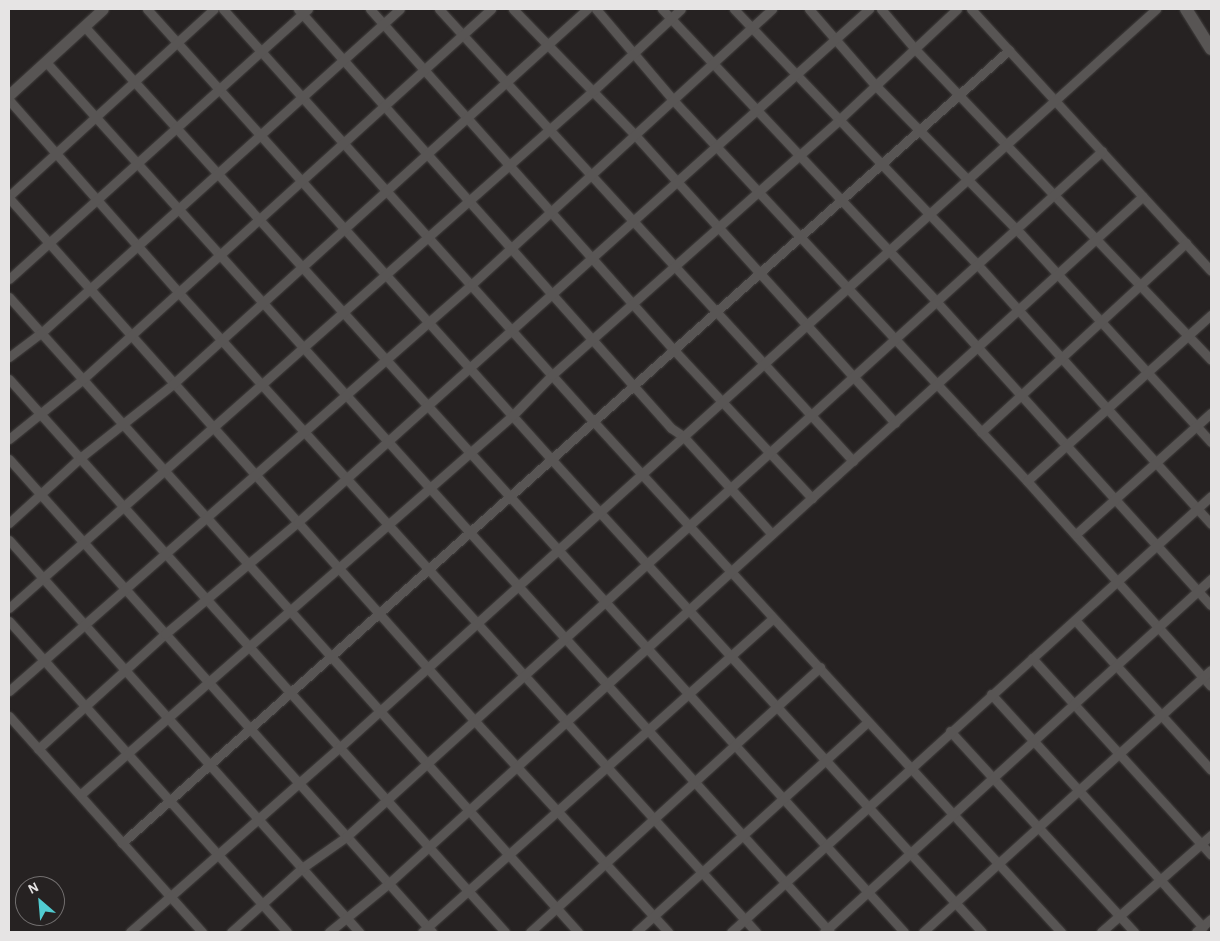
<!DOCTYPE html>
<html>
<head>
<meta charset="utf-8">
<style>
  body { margin:0 }
  #map { position:relative; width:1220px; height:941px; overflow:hidden; background:#262222; font-family:"Alegreya Sans",sans-serif }
  div>[style] { position:absolute }
  .roads { filter:drop-shadow(0 0 1px #43403f) drop-shadow(0 0 1px #43403f) }
  .minor>* { height:9px; margin:-4.5px; padding:0 4.5px; transform-origin:4.5px; border-radius:4.5px; background:#585554 }
  .tertiary>* { height:11px; margin:-5.5px; padding:0 5.5px; transform-origin:5.5px; border-radius:5.5px; background:#585554 }
  .secondary>* { height:12px; margin:-6px; padding:0 6px; transform-origin:6px; border-radius:6px; background:#585554 }
  span { translate:-50% -50%; white-space:nowrap; text-align:center; line-height:1.15; -webkit-text-stroke:5px #262222; paint-order:stroke }
  .frame { position:absolute; inset:0; border:10px solid #e6e4e4; pointer-events:none }
  .north { position:absolute; left:15px; top:876px; width:50px; height:50px; box-sizing:border-box; background:#262222; border:1px solid #737070; border-radius:50%; rotate:333deg; font-size:14px; font-weight:700; line-height:20px; text-align:center; color:#e6e4e4 }
  .north::after { content:''; display:block; margin:auto; width:18px; height:22px; background:#51ccd1; clip-path:polygon(50% 0,100% 100%,50% 72%,0 100%) }
</style>
</head>
<body>
<div id="map">
  <div class="roads">
    <div class="minor">
      <i style="left:147px;top:9px;width:608px;rotate:48.07deg"></i>
      <i style="left:553px;top:461px;width:637px;rotate:47.67deg"></i>
      <i style="left:223px;top:9px;width:555px;rotate:48.07deg"></i>
      <i style="left:594px;top:422px;width:692px;rotate:47.52deg"></i>
      <i style="left:298px;top:9px;width:561px;rotate:48.32deg"></i>
      <i style="left:671px;top:428px;width:14px;rotate:34deg"></i>
      <i style="left:683px;top:436px;width:131px;rotate:47.8deg"></i>
      <i style="left:370px;top:9px;width:455px;rotate:48.3deg"></i>
      <i style="left:673px;top:349px;width:204px;rotate:47deg"></i>
      <i style="left:439px;top:9px;width:613px;rotate:47.51deg"></i>
      <i style="left:513px;top:9px;width:175px;rotate:45.9deg"></i>
      <i style="left:635px;top:135px;width:388px;rotate:47.9deg"></i>
      <i style="left:596px;top:9px;width:121px;rotate:49.7deg"></i>
      <i style="left:674px;top:101px;width:519px;rotate:47.11deg"></i>
      <i style="left:1027px;top:481px;width:275px;rotate:48.1deg"></i>
      <i style="left:662px;top:9px;width:399px;rotate:46.8deg"></i>
      <i style="left:935px;top:300px;width:411px;rotate:47.9deg"></i>
      <i style="left:734px;top:9px;width:352px;rotate:46.4deg"></i>
      <i style="left:977px;top:264px;width:350px;rotate:48deg"></i>
      <i style="left:809px;top:9px;width:101px;rotate:49deg"></i>
      <i style="left:875px;top:85px;width:209px;rotate:45.6deg"></i>
      <i style="left:1021px;top:234px;width:282px;rotate:47.6deg"></i>
      <i style="left:881px;top:9px;width:52px;rotate:49.6deg"></i>
      <i style="left:915px;top:49px;width:429px;rotate:46.4deg"></i>
      <i style="left:971px;top:9px;width:355px;rotate:47.5deg"></i>
      <i style="left:84px;top:26px;width:1222px;rotate:47.85deg"></i>
      <i style="left:46px;top:62px;width:1171px;rotate:47.98deg"></i>
      <i style="left:9px;top:100px;width:257px;rotate:48.6deg"></i>
      <i style="left:179px;top:293px;width:861px;rotate:47.92deg"></i>
      <i style="left:9px;top:196px;width:277px;rotate:-42.4deg"></i>
      <i style="left:9px;top:198px;width:698px;rotate:48.31deg"></i>
      <i style="left:473px;top:719px;width:289px;rotate:47.5deg"></i>
      <i style="left:9px;top:279px;width:403px;rotate:-42.1deg"></i>
      <i style="left:9px;top:297px;width:853px;rotate:48.14deg"></i>
      <i style="left:9px;top:357px;width:39px;rotate:-37deg"></i>
      <i style="left:40px;top:334px;width:485px;rotate:-42.1deg"></i>
      <i style="left:9px;top:379px;width:743px;rotate:48.11deg"></i>
      <i style="left:981px;top:432px;width:279px;rotate:-42.7deg"></i>
      <i style="left:9px;top:439px;width:95px;rotate:-39deg"></i>
      <i style="left:83px;top:379px;width:551px;rotate:-42.2deg"></i>
      <i style="left:9px;top:459px;width:635px;rotate:48.19deg"></i>
      <i style="left:1027px;top:481px;width:248px;rotate:-42.1deg"></i>
      <i style="left:9px;top:523px;width:96px;rotate:-42.5deg"></i>
      <i style="left:80px;top:458px;width:119px;rotate:-38.5deg"></i>
      <i style="left:173px;top:384px;width:559px;rotate:-42.17deg"></i>
      <i style="left:1076px;top:534px;width:181px;rotate:-41.9deg"></i>
      <i style="left:9px;top:540px;width:526px;rotate:48.24deg"></i>
      <i style="left:9px;top:608px;width:780px;rotate:-41.52deg"></i>
      <i style="left:593px;top:91px;width:120px;rotate:-43deg"></i>
      <i style="left:1075px;top:620px;width:202px;rotate:47.8deg"></i>
      <i style="left:9px;top:621px;width:417px;rotate:48.2deg"></i>
      <i style="left:1032px;top:658px;width:266px;rotate:47.7deg"></i>
      <i style="left:9px;top:691px;width:616px;rotate:-41.32deg"></i>
      <i style="left:472px;top:284px;width:407px;rotate:-42.5deg"></i>
      <i style="left:991px;top:694px;width:315px;rotate:47.7deg"></i>
      <i style="left:9px;top:716px;width:290px;rotate:48.2deg"></i>
      <i style="left:950px;top:731px;width:273px;rotate:47.5deg"></i>
      <i style="left:38px;top:749px;width:171px;rotate:-42.2deg"></i>
      <i style="left:165px;top:634px;width:174px;rotate:-40.1deg"></i>
      <i style="left:298px;top:522px;width:768px;rotate:-41.94deg"></i>
      <i style="left:80px;top:795px;width:576px;rotate:-41.27deg"></i>
      <i style="left:513px;top:415px;width:56px;rotate:-45.7deg"></i>
      <i style="left:552px;top:375px;width:387px;rotate:-41.6deg"></i>
      <i style="left:841px;top:118px;width:159px;rotate:-43.2deg"></i>
      <i style="left:122px;top:843px;width:1190px;rotate:-41.8deg"></i>
      <i style="left:130px;top:932px;width:278px;rotate:-41.4deg"></i>
      <i style="left:339px;top:748px;width:1102px;rotate:-42.13deg"></i>
      <i style="left:231px;top:932px;width:96px;rotate:-42deg"></i>
      <i style="left:302px;top:868px;width:54px;rotate:-35.2deg"></i>
      <i style="left:346px;top:837px;width:1021px;rotate:-42.22deg"></i>
      <i style="left:329px;top:932px;width:76px;rotate:-39.1deg"></i>
      <i style="left:388px;top:884px;width:1021px;rotate:-42.34deg"></i>
      <i style="left:422px;top:932px;width:471px;rotate:-41.8deg"></i>
      <i style="left:530px;top:932px;width:393px;rotate:-42.4deg"></i>
      <i style="left:636px;top:932px;width:313px;rotate:-42.2deg"></i>
      <i style="left:731px;top:932px;width:648px;rotate:-42.25deg"></i>
      <i style="left:824px;top:932px;width:524px;rotate:-42.37deg"></i>
      <i style="left:923px;top:932px;width:389px;rotate:-42.3deg"></i>
      <i style="left:1101px;top:932px;width:147px;rotate:-41.4deg"></i>
      <i style="left:1196px;top:932px;width:20px;rotate:-41deg"></i>
    </div>
    <div class="tertiary">
      <i style="left:9px;top:95px;width:127px;rotate:-42.5deg"></i>
    </div>
    <div class="secondary">
      <i style="left:1186px;top:9px;width:47px;rotate:58deg"></i>
    </div>
  </div>
  <div class="frame"></div>
  <div class="north">N</div>
</div>
</body>
</html>
